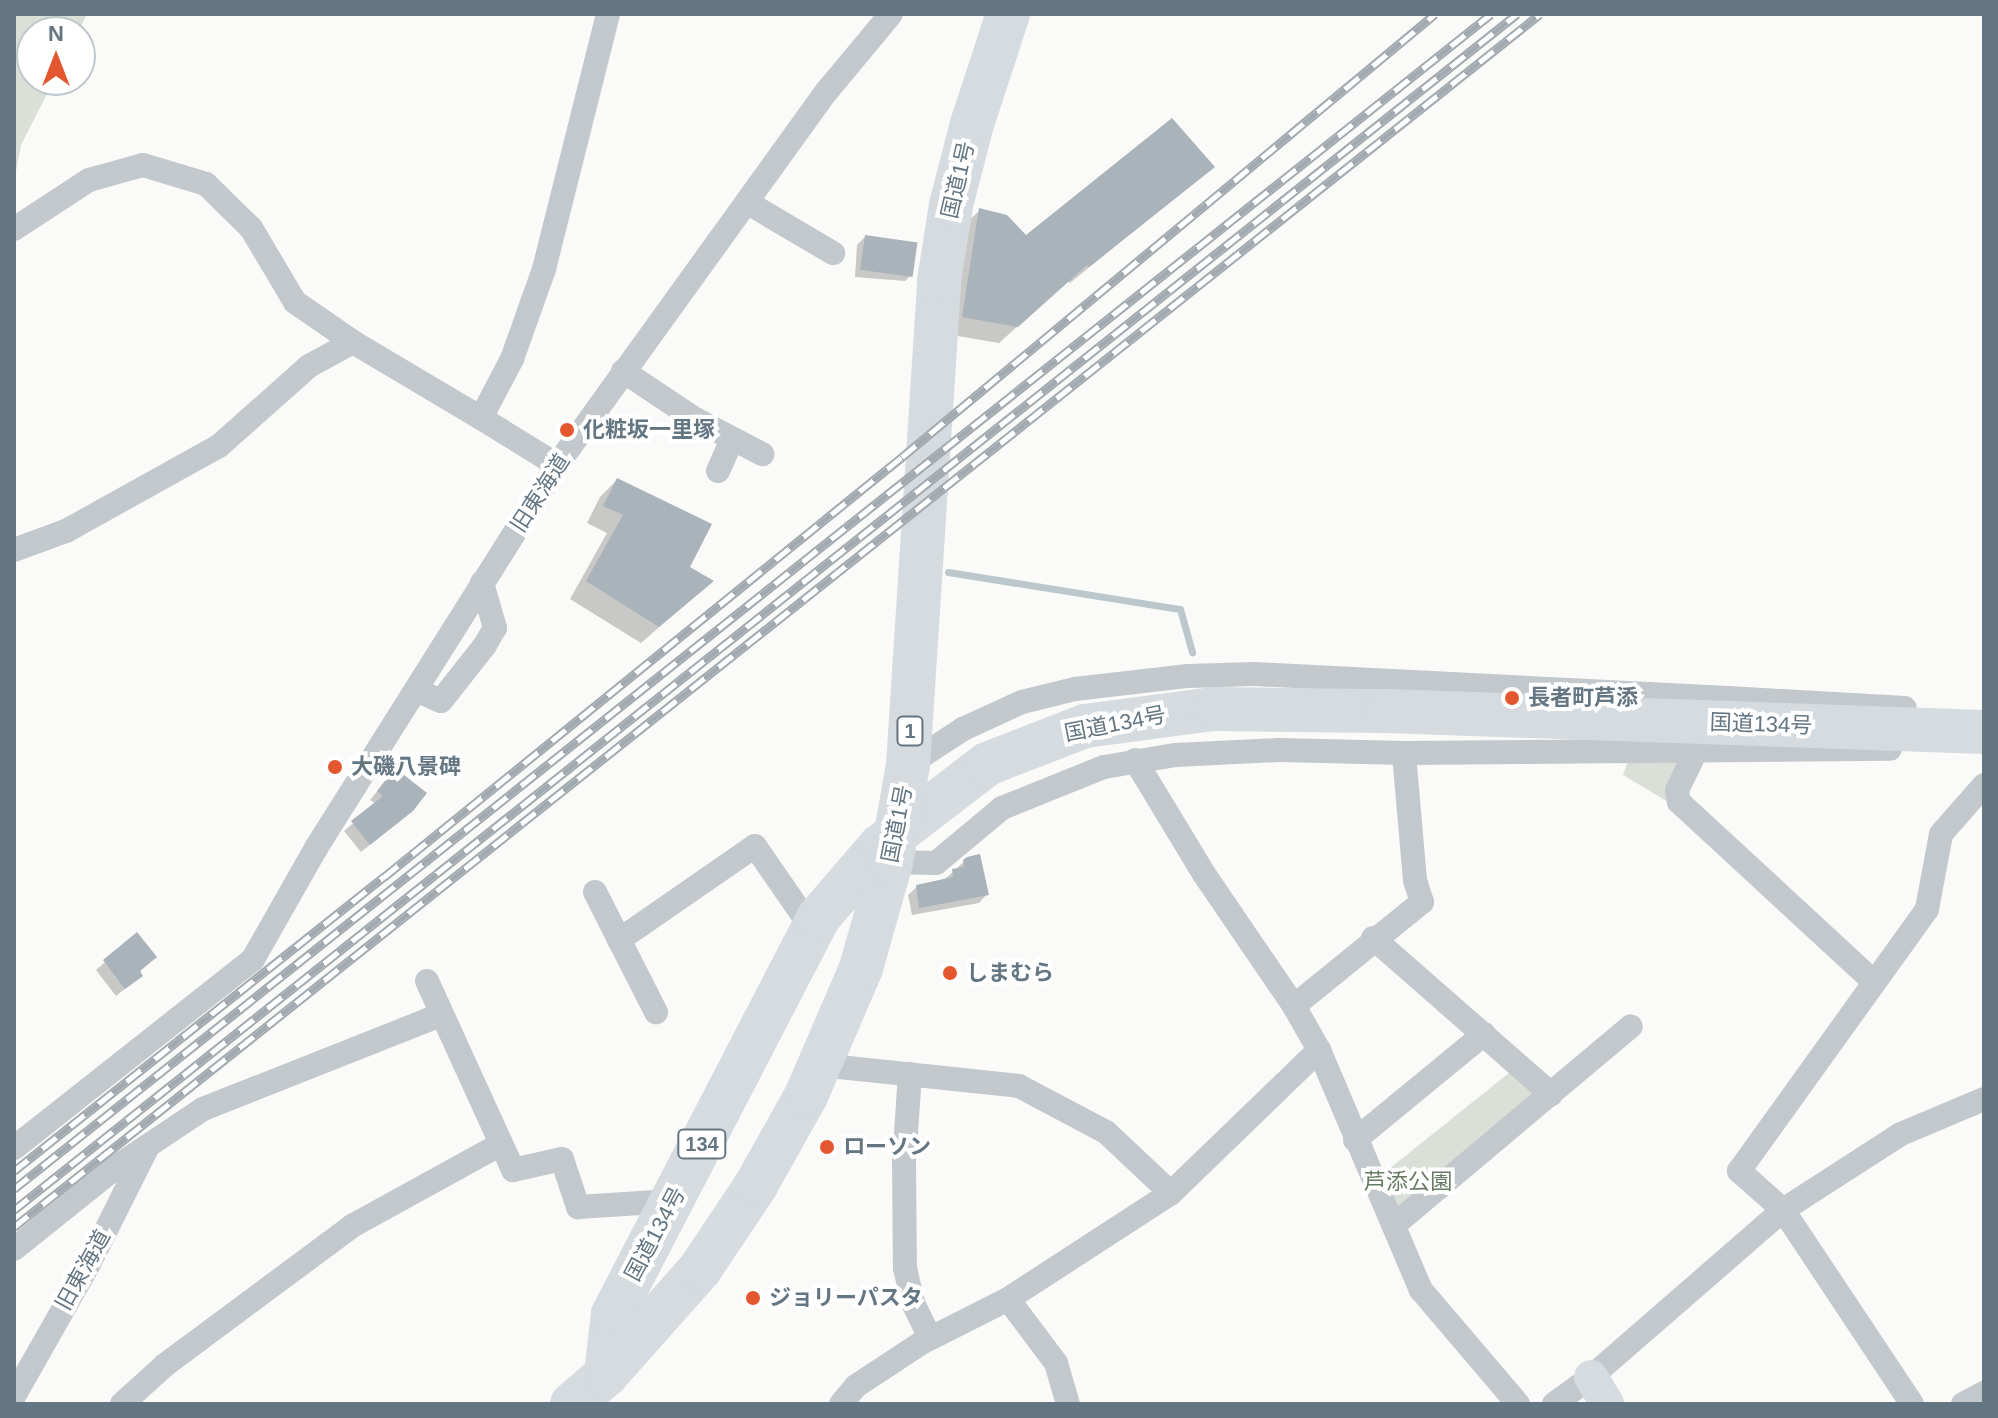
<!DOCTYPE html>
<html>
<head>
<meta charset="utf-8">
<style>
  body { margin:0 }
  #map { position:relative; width:1998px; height:1418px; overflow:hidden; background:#fafaf8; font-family:Arial,"Noto Sans JP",sans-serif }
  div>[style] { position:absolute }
  .green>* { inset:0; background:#dadfd7 }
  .shadow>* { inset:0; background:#0003 }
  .stream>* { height:7px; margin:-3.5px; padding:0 3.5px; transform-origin:3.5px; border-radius:3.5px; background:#bbc7cb }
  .building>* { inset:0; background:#aab3b9; transform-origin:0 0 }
  .street>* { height:24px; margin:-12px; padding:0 12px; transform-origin:12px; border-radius:12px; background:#c3c8cc }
  .secondary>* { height:34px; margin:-17px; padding:0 17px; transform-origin:17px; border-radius:17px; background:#d6dbdf }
  .highway>* { height:44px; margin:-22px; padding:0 22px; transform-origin:22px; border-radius:22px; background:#d6dbdf }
  .rail>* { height:9px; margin-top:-4.5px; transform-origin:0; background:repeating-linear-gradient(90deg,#fff 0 18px,#a2aab0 0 36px); box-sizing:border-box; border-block:2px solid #a2aab0 }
  .dots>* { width:22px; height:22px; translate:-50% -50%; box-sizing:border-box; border:4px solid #fff; border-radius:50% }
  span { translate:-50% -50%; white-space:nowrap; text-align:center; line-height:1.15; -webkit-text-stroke:8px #fff; paint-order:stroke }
  .shield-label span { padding:2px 6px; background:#fff; border:2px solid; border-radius:6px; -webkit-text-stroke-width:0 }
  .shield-label { font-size:20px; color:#657683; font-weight:700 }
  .street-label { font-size:22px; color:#657683 }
  .poi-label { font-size:22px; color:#657683; font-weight:700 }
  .left { translate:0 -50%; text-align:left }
  .park-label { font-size:22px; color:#687a64 }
  .frame { position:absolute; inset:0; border:16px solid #657683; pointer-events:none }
  .north { position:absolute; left:16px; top:16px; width:80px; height:80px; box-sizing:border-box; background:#fff; border:2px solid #c1c8cd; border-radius:50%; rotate:0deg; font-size:22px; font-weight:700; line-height:32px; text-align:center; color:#657683 }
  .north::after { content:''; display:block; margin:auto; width:28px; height:36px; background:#e4572e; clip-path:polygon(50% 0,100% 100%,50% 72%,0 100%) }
</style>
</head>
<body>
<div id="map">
  <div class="green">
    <i style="clip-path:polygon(14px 14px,87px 14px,78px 32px,32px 32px,32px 80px,54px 80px,21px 145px,14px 182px)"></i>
    <i style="clip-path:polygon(1696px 751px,1670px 803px,1623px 775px,1631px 752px)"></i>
    <i style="clip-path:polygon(1519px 1065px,1551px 1094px,1394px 1225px,1374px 1181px)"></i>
  </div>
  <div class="shadow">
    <i style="clip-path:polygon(1213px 167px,1070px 283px,1068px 281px,999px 343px,946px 334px,962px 227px,980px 210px,1026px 238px)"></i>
    <i style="clip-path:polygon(865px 237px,913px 273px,905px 281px,855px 277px,857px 245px)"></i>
    <i style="clip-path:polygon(617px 480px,688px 568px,711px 582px,641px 643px,570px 599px,607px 533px,587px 523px,600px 497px)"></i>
    <i style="clip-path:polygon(387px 779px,403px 818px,361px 852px,344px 831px,376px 804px,370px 800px)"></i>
    <i style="clip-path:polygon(968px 858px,987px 894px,979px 903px,912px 915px,908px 895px,917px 887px,945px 879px)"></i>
    <i style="clip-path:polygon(137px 935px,141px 976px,116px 996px,96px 970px)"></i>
  </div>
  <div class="stream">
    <i style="left:948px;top:572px;width:235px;rotate:9.1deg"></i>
    <i style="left:1180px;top:609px;width:45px;rotate:74.4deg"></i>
  </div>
  <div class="building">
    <i style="clip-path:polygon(1172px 118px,1215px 167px,1089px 267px,1087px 265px,1018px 327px,962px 317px,979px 208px,1007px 215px,1026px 235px)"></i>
    <i style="left:865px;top:235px;width:53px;height:35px;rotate:8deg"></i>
    <i style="clip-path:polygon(617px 478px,712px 524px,690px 567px,714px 581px,659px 627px,586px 581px,623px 515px,603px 506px)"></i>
    <i style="clip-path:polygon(395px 768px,427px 793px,413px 811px,370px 845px,351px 821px,383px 796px,377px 791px)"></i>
    <i style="clip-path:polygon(980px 854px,989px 895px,919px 908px,916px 885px,953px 877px,952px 869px,964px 867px,963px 860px,967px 857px)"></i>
    <i style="clip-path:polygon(137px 932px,157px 957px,140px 971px,143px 976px,125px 989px,103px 960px)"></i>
  </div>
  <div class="street">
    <i style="left:748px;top:203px;width:99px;rotate:30.5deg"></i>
    <i style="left:14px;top:229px;width:90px;rotate:-33.2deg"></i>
    <i style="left:89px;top:180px;width:56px;rotate:-15.5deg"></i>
    <i style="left:143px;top:165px;width:66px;rotate:16.8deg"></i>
    <i style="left:206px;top:184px;width:63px;rotate:44.4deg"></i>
    <i style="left:251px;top:228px;width:86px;rotate:59.3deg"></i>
    <i style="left:295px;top:302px;width:70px;rotate:34.6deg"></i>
    <i style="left:353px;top:342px;width:149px;rotate:30.7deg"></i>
    <i style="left:623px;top:371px;width:87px;rotate:33.7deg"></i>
    <i style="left:695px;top:419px;width:76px;rotate:27.6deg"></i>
    <i style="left:557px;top:465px;width:89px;rotate:-148.3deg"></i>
    <i style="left:481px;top:418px;width:67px;rotate:-62.3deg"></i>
    <i style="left:512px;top:359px;width:96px;rotate:-70.4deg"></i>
    <i style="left:544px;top:269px;width:263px;rotate:-75.9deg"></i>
    <i style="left:718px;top:471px;width:34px;rotate:-66deg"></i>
    <i style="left:14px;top:550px;width:55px;rotate:-20.1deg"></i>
    <i style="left:66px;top:531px;width:175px;rotate:-29.1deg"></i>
    <i style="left:219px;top:446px;width:120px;rotate:-41.6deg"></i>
    <i style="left:309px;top:366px;width:50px;rotate:-28.6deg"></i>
    <i style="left:416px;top:690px;width:27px;rotate:24deg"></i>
    <i style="left:441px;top:701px;width:71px;rotate:-51.8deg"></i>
    <i style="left:485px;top:645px;width:20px;rotate:-60deg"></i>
    <i style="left:495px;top:628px;width:47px;rotate:-106.1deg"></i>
    <i style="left:1728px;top:698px;width:177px;rotate:3.2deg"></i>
    <i style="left:1696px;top:751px;width:43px;rotate:116deg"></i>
    <i style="left:1677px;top:790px;width:12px;rotate:81deg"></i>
    <i style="left:1679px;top:802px;width:265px;rotate:42.7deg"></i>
    <i style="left:1135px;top:760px;width:133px;rotate:58.8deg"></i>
    <i style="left:1204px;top:874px;width:160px;rotate:55.7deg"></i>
    <i style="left:1294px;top:1006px;width:51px;rotate:60.4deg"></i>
    <i style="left:1319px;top:1050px;width:261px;rotate:67deg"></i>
    <i style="left:1421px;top:1290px;width:150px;rotate:49.6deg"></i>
    <i style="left:908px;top:765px;width:66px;rotate:-33.2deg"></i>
    <i style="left:963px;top:729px;width:65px;rotate:-24.6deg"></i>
    <i style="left:1022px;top:702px;width:55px;rotate:-13.8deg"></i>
    <i style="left:1075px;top:689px;width:114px;rotate:-6.6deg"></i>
    <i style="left:1188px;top:676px;width:66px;rotate:-1.7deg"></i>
    <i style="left:1254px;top:674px;width:475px;rotate:2.9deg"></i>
    <i style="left:1728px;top:698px;width:25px;rotate:92deg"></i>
    <i style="left:891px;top:862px;width:45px;rotate:1.3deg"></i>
    <i style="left:936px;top:863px;width:86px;rotate:-39.8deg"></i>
    <i style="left:1002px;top:808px;width:110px;rotate:-21.9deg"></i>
    <i style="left:1104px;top:767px;width:73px;rotate:-9.5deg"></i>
    <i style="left:1176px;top:755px;width:103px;rotate:-2.8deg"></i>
    <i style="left:1279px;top:750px;width:125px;rotate:1.4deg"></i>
    <i style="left:1404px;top:753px;width:486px;rotate:-0.5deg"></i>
    <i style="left:595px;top:892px;width:135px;rotate:63.1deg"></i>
    <i style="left:1373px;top:938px;width:237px;rotate:41.2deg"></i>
    <i style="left:619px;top:940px;width:165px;rotate:-34.7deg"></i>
    <i style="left:755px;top:846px;width:102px;rotate:55.4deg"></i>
    <i style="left:427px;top:981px;width:208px;rotate:65.5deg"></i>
    <i style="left:513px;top:1170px;width:50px;rotate:-12.7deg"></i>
    <i style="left:562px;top:1159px;width:51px;rotate:71.6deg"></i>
    <i style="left:578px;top:1207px;width:94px;rotate:-3.7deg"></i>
    <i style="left:1294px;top:1006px;width:165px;rotate:-39.1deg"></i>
    <i style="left:1422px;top:902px;width:23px;rotate:-108deg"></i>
    <i style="left:1415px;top:880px;width:127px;rotate:-95deg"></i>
    <i style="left:820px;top:1065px;width:200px;rotate:6deg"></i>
    <i style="left:1019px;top:1086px;width:98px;rotate:27.9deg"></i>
    <i style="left:1106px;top:1132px;width:89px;rotate:43.2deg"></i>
    <i style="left:910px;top:1074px;width:87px;rotate:93.9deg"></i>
    <i style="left:904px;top:1161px;width:107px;rotate:89.5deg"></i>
    <i style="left:905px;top:1268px;width:36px;rotate:77deg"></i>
    <i style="left:913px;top:1303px;width:39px;rotate:64deg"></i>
    <i style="left:1355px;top:1140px;width:167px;rotate:-39.4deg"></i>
    <i style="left:14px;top:1148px;width:305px;rotate:-38.3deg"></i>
    <i style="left:253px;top:959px;width:128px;rotate:-60.4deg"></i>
    <i style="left:316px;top:848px;width:453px;rotate:-57.8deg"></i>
    <i style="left:557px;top:465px;width:461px;rotate:-54.2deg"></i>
    <i style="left:827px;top:91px;width:100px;rotate:-50.3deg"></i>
    <i style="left:1394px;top:1225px;width:309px;rotate:-40deg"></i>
    <i style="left:14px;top:1249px;width:134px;rotate:-38.7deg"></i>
    <i style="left:119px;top:1165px;width:101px;rotate:-33.7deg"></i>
    <i style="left:203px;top:1109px;width:256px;rotate:-21.6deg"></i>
    <i style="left:1008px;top:1299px;width:80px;rotate:53.1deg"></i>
    <i style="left:1056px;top:1363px;width:43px;rotate:73.7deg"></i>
    <i style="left:14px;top:1396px;width:150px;rotate:-60.4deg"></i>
    <i style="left:88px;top:1266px;width:132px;rotate:-63.4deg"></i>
    <i style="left:122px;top:1404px;width:58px;rotate:-42.2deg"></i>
    <i style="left:165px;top:1365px;width:233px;rotate:-36.6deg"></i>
    <i style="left:352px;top:1226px;width:170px;rotate:-28.8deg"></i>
    <i style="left:841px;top:1404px;width:23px;rotate:-50deg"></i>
    <i style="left:856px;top:1386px;width:80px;rotate:-33.3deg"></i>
    <i style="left:923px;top:1342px;width:95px;rotate:-26.8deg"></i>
    <i style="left:1008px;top:1299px;width:194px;rotate:-33deg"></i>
    <i style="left:1171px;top:1193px;width:206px;rotate:-44deg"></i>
    <i style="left:1554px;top:1404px;width:46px;rotate:-36.1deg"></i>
    <i style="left:1591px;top:1377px;width:254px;rotate:-41deg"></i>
    <i style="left:1783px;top:1210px;width:140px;rotate:-32.8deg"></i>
    <i style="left:1901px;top:1134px;width:90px;rotate:-22.9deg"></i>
    <i style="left:1912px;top:1404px;width:233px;rotate:-123.6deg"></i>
    <i style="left:1783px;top:1210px;width:59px;rotate:-138.4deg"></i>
    <i style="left:1739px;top:1171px;width:322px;rotate:-54.3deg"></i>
    <i style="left:1927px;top:909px;width:76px;rotate:-79.4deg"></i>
    <i style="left:1941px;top:834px;width:65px;rotate:-48.7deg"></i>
    <i style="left:1963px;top:1404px;width:24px;rotate:-28deg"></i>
  </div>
  <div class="secondary">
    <i style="left:1591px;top:1377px;width:31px;rotate:59deg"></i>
  </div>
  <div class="highway">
    <i style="left:606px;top:1375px;width:61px;rotate:-83.5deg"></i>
    <i style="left:613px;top:1314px;width:446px;rotate:-62.6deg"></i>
    <i style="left:818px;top:918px;width:94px;rotate:-49.3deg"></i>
    <i style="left:879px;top:847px;width:136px;rotate:-37.5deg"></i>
    <i style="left:987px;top:764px;width:105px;rotate:-21.2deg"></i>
    <i style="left:1085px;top:726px;width:129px;rotate:-7.6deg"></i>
    <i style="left:1213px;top:709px;width:174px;rotate:0.7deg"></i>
    <i style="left:1387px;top:711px;width:597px;rotate:2.01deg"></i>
    <i style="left:572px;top:1404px;width:45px;rotate:-40.5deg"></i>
    <i style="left:606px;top:1375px;width:142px;rotate:-48.4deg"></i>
    <i style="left:700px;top:1269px;width:101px;rotate:-56.3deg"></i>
    <i style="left:756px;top:1185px;width:102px;rotate:-60.7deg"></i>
    <i style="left:806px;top:1096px;width:139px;rotate:-66.7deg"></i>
    <i style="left:861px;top:968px;width:110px;rotate:-74.2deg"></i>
    <i style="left:891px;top:862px;width:98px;rotate:-80.1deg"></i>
    <i style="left:908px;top:765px;width:485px;rotate:-86.3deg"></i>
    <i style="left:939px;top:281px;width:77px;rotate:-81deg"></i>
    <i style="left:951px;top:205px;width:84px;rotate:-75.5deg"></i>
    <i style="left:972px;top:124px;width:116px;rotate:-71.9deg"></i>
  </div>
  <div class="rail">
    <i style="left:14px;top:1171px;width:473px;rotate:-38.5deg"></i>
    <i style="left:384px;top:877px;width:667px;rotate:-39.04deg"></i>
    <i style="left:902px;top:457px;width:693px;rotate:-39.73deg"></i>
    <i style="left:14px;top:1189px;width:1887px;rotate:-38.5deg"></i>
    <i style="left:14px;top:1210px;width:1921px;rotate:-38.51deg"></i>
    <i style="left:14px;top:1227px;width:1949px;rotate:-38.48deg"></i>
  </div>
  <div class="dots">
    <i style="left:567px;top:430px;background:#e4572e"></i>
    <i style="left:1512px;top:698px;background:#e4572e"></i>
    <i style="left:335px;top:767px;background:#e4572e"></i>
    <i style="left:950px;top:973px;background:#e4572e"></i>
    <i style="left:827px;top:1147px;background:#e4572e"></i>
    <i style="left:753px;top:1298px;background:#e4572e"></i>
  </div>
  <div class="shield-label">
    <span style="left:910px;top:731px">1</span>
    <span style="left:702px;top:1144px">134</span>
  </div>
  <div class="street-label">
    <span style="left:958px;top:180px;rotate:-77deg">国道1号</span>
    <span style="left:540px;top:493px;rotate:-57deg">旧東海道</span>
    <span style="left:1115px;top:724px;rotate:-11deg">国道134号</span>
    <span style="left:1761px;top:724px;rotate:2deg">国道134号</span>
    <span style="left:897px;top:824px;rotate:-79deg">国道1号</span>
    <span style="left:655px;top:1234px;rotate:-62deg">国道134号</span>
    <span style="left:83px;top:1270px;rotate:-61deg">旧東海道</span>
  </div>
  <div class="poi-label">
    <span class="left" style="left:583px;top:430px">化粧坂一里塚</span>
    <span class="left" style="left:1528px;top:698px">長者町芦添</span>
    <span class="left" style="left:351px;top:767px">大磯八景碑</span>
    <span class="left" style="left:966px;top:973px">しまむら</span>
    <span class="left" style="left:843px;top:1147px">ローソン</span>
    <span class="left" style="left:769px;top:1298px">ジョリーパスタ</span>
  </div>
  <div class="park-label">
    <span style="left:1408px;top:1182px">芦添公園</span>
  </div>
  <div class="frame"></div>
  <div class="north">N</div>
</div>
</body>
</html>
